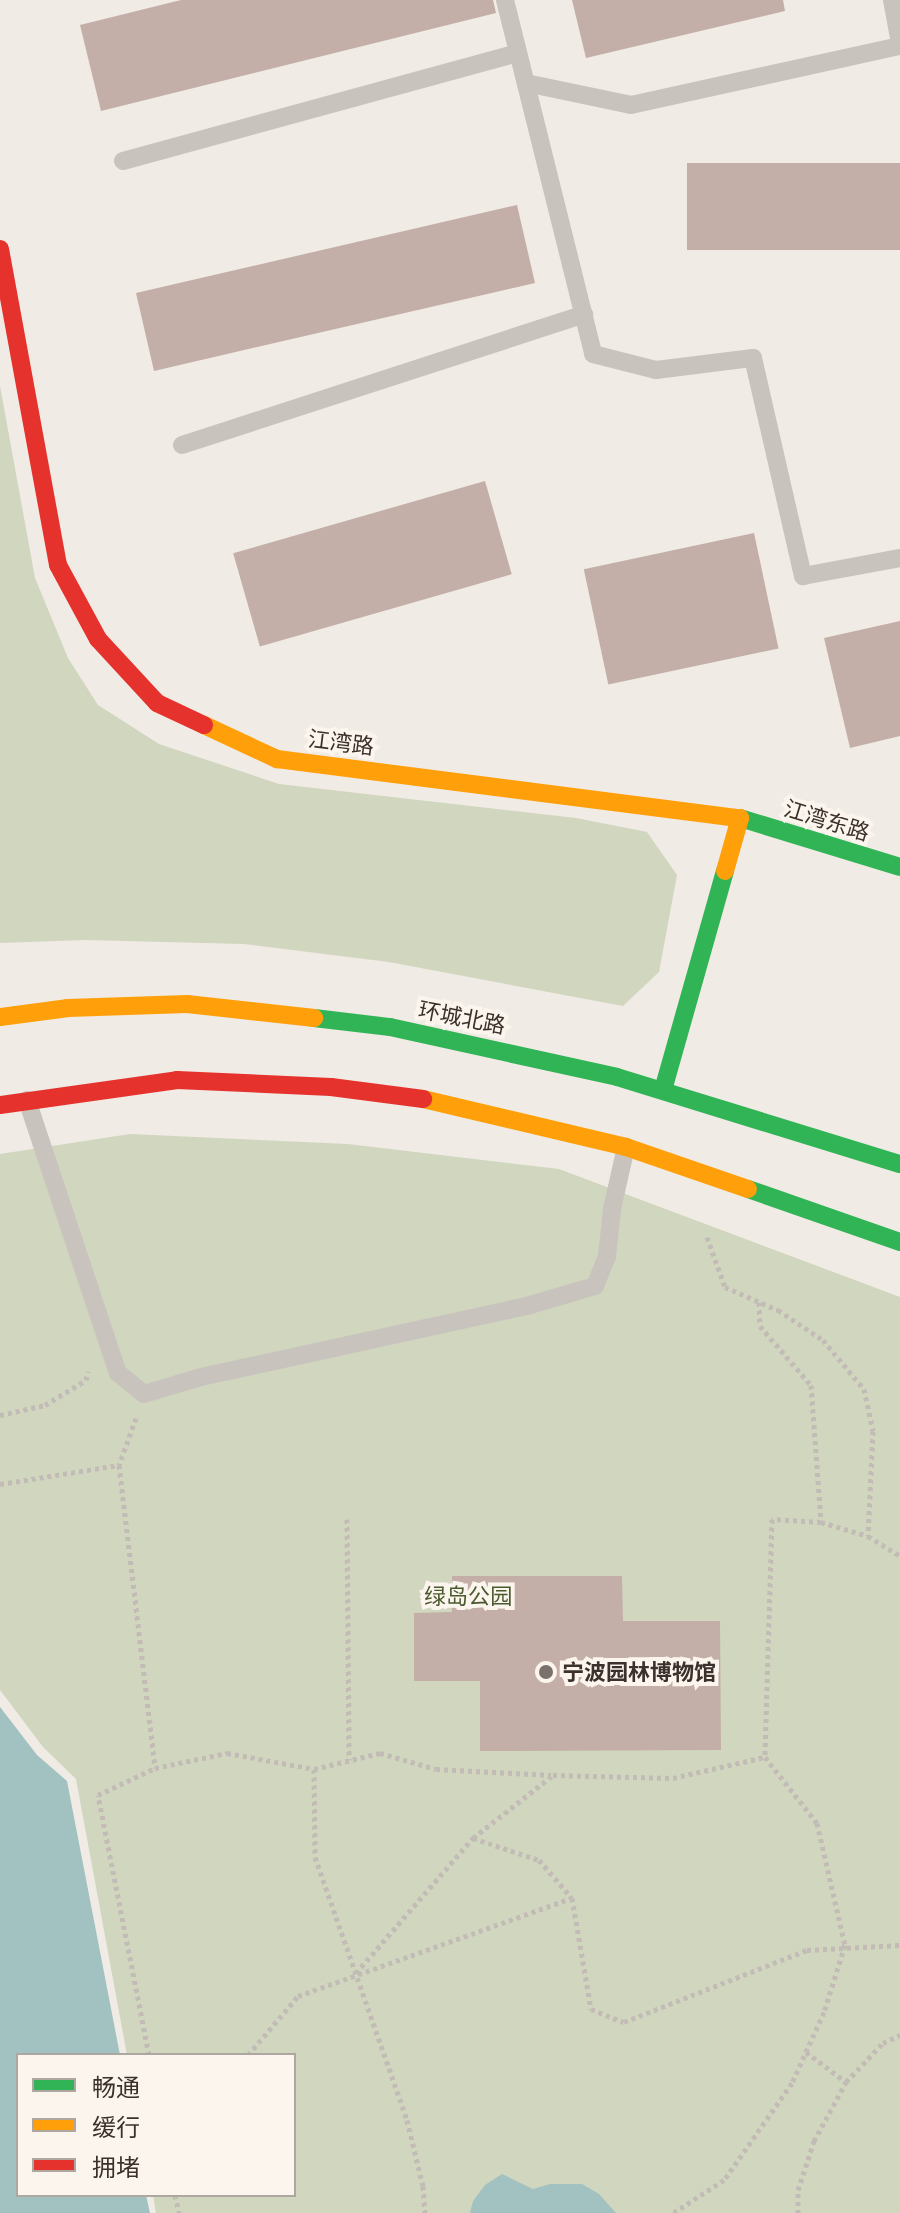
<!DOCTYPE html>
<html>
<head>
<meta charset="utf-8">
<style>
  body { margin:0 }
  #map { position:relative; width:900px; height:2213px; overflow:hidden; background:#f0ebe5; font-family:"Exo 2","Noto Sans SC",sans-serif }
  div>[style] { position:absolute }
  .green>* { inset:0; background:#d1d6bf }
  .water>* { inset:0; background:#a1c2c1 }
  .building>* { inset:0; background:#c3afa7; transform-origin:0 0 }
  .path>* { height:5px; margin-top:-2.5px; transform-origin:0; background:repeating-linear-gradient(90deg,#c2bbb6 0 4px,transparent 0 8px) }
  .lane>* { height:18px; margin:-9px; padding:0 9px; transform-origin:9px; border-radius:9px; background:#c9c3be }
  .fast>* { height:18px; margin:-9px; padding:0 9px; transform-origin:9px; border-radius:9px; background:#30b455 }
  .slow>* { height:18px; margin:-9px; padding:0 9px; transform-origin:9px; border-radius:9px; background:#ff9f0a }
  .jam>* { height:18px; margin:-9px; padding:0 9px; transform-origin:9px; border-radius:9px; background:#e5322d }
  .dots>* { width:22px; height:22px; translate:-50% -50%; box-sizing:border-box; border:4px solid #fbf5ee; border-radius:50% }
  span { translate:-50% -50%; white-space:nowrap; text-align:center; line-height:1.15; -webkit-text-stroke:8px #fbf5ee; paint-order:stroke }
  .street-label { font-size:22px; color:#3b302b }
  .park-label { font-size:22px; color:#4a5a2e }
  .poi-label { font-size:22px; color:#3b302b; font-weight:700 }
  .left { translate:0 -50%; text-align:left }
  .legend { position:absolute; left:16px; top:2053px; width:280px; height:144px; box-sizing:border-box; background:#fbf5ee; border:2px solid #aea6a0; margin:0; padding:10px 14px; list-style:none; font-size:24px; color:#3b302b }
  .legend li { display:flex; align-items:center; gap:16px; height:40px }
  .legend b { width:40px; border:2px solid #aea6a0 }
</style>
</head>
<body>
<div id="map">
  <div class="green">
    <i style="clip-path:polygon(0 386px,35px 578px,68px 658px,98px 705px,159px 744px,279px 784px,576px 818px,647px 832px,677px 875px,659px 972px,623px 1006px,389px 962px,244px 944px,85px 940px,0 943px)"></i>
    <i style="clip-path:polygon(130px 1134px,348px 1144px,559px 1169px,900px 1297px,900px 2213px,156px 2213px,153px 2195px,294px 2195px,294px 2055px,127px 2055px,76px 1779px,43px 1747px,0 1690px,0 1154px)"></i>
  </div>
  <div class="water">
    <i style="clip-path:polygon(0 1707px,37px 1755px,67px 1781px,120px 2055px,18px 2055px,18px 2195px,146px 2195px,150px 2213px,0 2213px)"></i>
    <i style="clip-path:polygon(502px 2174px,533px 2189px,550px 2184px,582px 2184px,599px 2194px,616px 2213px,470px 2213px,473px 2201px,485px 2185px)"></i>
  </div>
  <div class="building">
    <i style="clip-path:polygon(181px 0,493px 0,496px 13px,101px 111px,80px 25px)"></i>
    <i style="clip-path:polygon(572px 0,783px 0,785px 11px,586px 58px)"></i>
    <i style="left:900px;top:163px;width:87px;height:213px;rotate:90deg"></i>
    <i style="left:517px;top:205px;width:80px;height:391px;rotate:77deg"></i>
    <i style="left:485px;top:481px;width:97px;height:262px;rotate:74deg"></i>
    <i style="left:754px;top:533px;width:118px;height:174px;rotate:78deg"></i>
    <i style="clip-path:polygon(900px 621px,900px 736px,850px 748px,824px 638px)"></i>
    <i style="clip-path:polygon(452px 1576px,622px 1576px,623px 1621px,720px 1621px,721px 1750px,480px 1751px,480px 1681px,414px 1681px,414px 1613px,452px 1612px)"></i>
  </div>
  <div class="path">
    <i style="left:707px;top:1237px;width:53px;rotate:70.2deg"></i>
    <i style="left:725px;top:1287px;width:58px;rotate:23.5deg"></i>
    <i style="left:778px;top:1310px;width:54px;rotate:33.7deg"></i>
    <i style="left:823px;top:1340px;width:64px;rotate:50.1deg"></i>
    <i style="left:864px;top:1389px;width:43px;rotate:77.9deg"></i>
    <i style="left:873px;top:1431px;width:105px;rotate:92.7deg"></i>
    <i style="left:868px;top:1536px;width:38px;rotate:32deg"></i>
    <i style="left:759px;top:1302px;width:24px;rotate:88deg"></i>
    <i style="left:760px;top:1326px;width:78px;rotate:49.2deg"></i>
    <i style="left:811px;top:1385px;width:137px;rotate:85.8deg"></i>
    <i style="left:821px;top:1522px;width:49px;rotate:-176.5deg"></i>
    <i style="left:772px;top:1519px;width:238px;rotate:91.7deg"></i>
    <i style="left:0;top:1415px;width:46px;rotate:-12.5deg"></i>
    <i style="left:45px;top:1405px;width:48px;rotate:-31.4deg"></i>
    <i style="left:86px;top:1380px;width:9px;rotate:-77deg"></i>
    <i style="left:136px;top:1418px;width:50px;rotate:109.9deg"></i>
    <i style="left:119px;top:1465px;width:305px;rotate:83.2deg"></i>
    <i style="left:0;top:1484px;width:121px;rotate:-9.1deg"></i>
    <i style="left:347px;top:1519px;width:241px;rotate:89.5deg"></i>
    <i style="left:821px;top:1522px;width:49px;rotate:16.6deg"></i>
    <i style="left:314px;top:1769px;width:88px;rotate:89.3deg"></i>
    <i style="left:315px;top:1857px;width:279px;rotate:70.7deg"></i>
    <i style="left:407px;top:2120px;width:68px;rotate:76.4deg"></i>
    <i style="left:423px;top:2186px;width:27px;rotate:86deg"></i>
    <i style="left:473px;top:1838px;width:70px;rotate:18.4deg"></i>
    <i style="left:539px;top:1860px;width:50px;rotate:49deg"></i>
    <i style="left:572px;top:1898px;width:113px;rotate:80.3deg"></i>
    <i style="left:591px;top:2009px;width:35px;rotate:22deg"></i>
    <i style="left:624px;top:2022px;width:197px;rotate:-21.5deg"></i>
    <i style="left:807px;top:1950px;width:93px;rotate:-3.1deg"></i>
    <i style="left:356px;top:1973px;width:179px;rotate:-49.1deg"></i>
    <i style="left:473px;top:1838px;width:102px;rotate:-38.2deg"></i>
    <i style="left:553px;top:1775px;width:120px;rotate:1.4deg"></i>
    <i style="left:673px;top:1778px;width:94px;rotate:-12.9deg"></i>
    <i style="left:765px;top:1757px;width:84px;rotate:51.8deg"></i>
    <i style="left:817px;top:1823px;width:125px;rotate:77.1deg"></i>
    <i style="left:845px;top:1945px;width:70px;rotate:107.4deg"></i>
    <i style="left:824px;top:2012px;width:78px;rotate:114.3deg"></i>
    <i style="left:792px;top:2083px;width:118px;rotate:125deg"></i>
    <i style="left:724px;top:2180px;width:61px;rotate:147.1deg"></i>
    <i style="left:806px;top:2052px;width:50px;rotate:36.9deg"></i>
    <i style="left:149px;top:2055px;width:265px;rotate:-101.1deg"></i>
    <i style="left:98px;top:1795px;width:63px;rotate:-25.3deg"></i>
    <i style="left:155px;top:1768px;width:74px;rotate:-11.8deg"></i>
    <i style="left:227px;top:1753px;width:88px;rotate:10.4deg"></i>
    <i style="left:314px;top:1769px;width:68px;rotate:-13.6deg"></i>
    <i style="left:380px;top:1753px;width:58px;rotate:15.9deg"></i>
    <i style="left:436px;top:1769px;width:115px;rotate:3deg"></i>
    <i style="left:248px;top:2055px;width:77px;rotate:-49.7deg"></i>
    <i style="left:298px;top:1996px;width:291px;rotate:-19.7deg"></i>
    <i style="left:175px;top:2195px;width:18px;rotate:77deg"></i>
    <i style="left:798px;top:2213px;width:23px;rotate:-90deg"></i>
    <i style="left:798px;top:2190px;width:52px;rotate:-71.9deg"></i>
    <i style="left:814px;top:2141px;width:67px;rotate:-61.5deg"></i>
    <i style="left:846px;top:2082px;width:54px;rotate:-46.5deg"></i>
    <i style="left:883px;top:2043px;width:19px;rotate:-25deg"></i>
  </div>
  <div class="lane">
    <i style="left:505px;top:0;width:365px;rotate:76deg"></i>
    <i style="left:593px;top:354px;width:65px;rotate:14.3deg"></i>
    <i style="left:656px;top:370px;width:98px;rotate:-7.1deg"></i>
    <i style="left:753px;top:358px;width:224px;rotate:77.1deg"></i>
    <i style="left:803px;top:576px;width:99px;rotate:-10.5deg"></i>
    <i style="left:892px;top:0;width:44px;rotate:79.5deg"></i>
    <i style="left:526px;top:83px;width:107px;rotate:11.8deg"></i>
    <i style="left:631px;top:105px;width:275px;rotate:-12.4deg"></i>
    <i style="left:123px;top:161px;width:409px;rotate:-15.3deg"></i>
    <i style="left:182px;top:445px;width:423px;rotate:-18deg"></i>
    <i style="left:27px;top:1100px;width:288px;rotate:71.6deg"></i>
    <i style="left:118px;top:1373px;width:33px;rotate:39deg"></i>
    <i style="left:144px;top:1394px;width:59px;rotate:-16.6deg"></i>
    <i style="left:201px;top:1377px;width:337px;rotate:-12.3deg"></i>
    <i style="left:530px;top:1305px;width:68px;rotate:-16.3deg"></i>
    <i style="left:595px;top:1286px;width:31px;rotate:-68deg"></i>
    <i style="left:607px;top:1257px;width:48px;rotate:-84.1deg"></i>
    <i style="left:612px;top:1209px;width:64px;rotate:-77.3deg"></i>
  </div>
  <div class="fast">
    <i style="left:740px;top:818px;width:167px;rotate:17deg"></i>
    <i style="left:314px;top:1018px;width:77px;rotate:6.8deg"></i>
    <i style="left:390px;top:1027px;width:232px;rotate:12.4deg"></i>
    <i style="left:617px;top:1077px;width:296px;rotate:17.1deg"></i>
    <i style="left:663px;top:1090px;width:228px;rotate:-74.2deg"></i>
    <i style="left:748px;top:1189px;width:161px;rotate:19.2deg"></i>
  </div>
  <div class="slow">
    <i style="left:204px;top:725px;width:81px;rotate:25deg"></i>
    <i style="left:277px;top:759px;width:467px;rotate:7.3deg"></i>
    <i style="left:740px;top:818px;width:55px;rotate:105.8deg"></i>
    <i style="left:0;top:1017px;width:69px;rotate:-7.5deg"></i>
    <i style="left:68px;top:1008px;width:119px;rotate:-1.9deg"></i>
    <i style="left:187px;top:1004px;width:128px;rotate:6.3deg"></i>
    <i style="left:423px;top:1099px;width:209px;rotate:13.3deg"></i>
    <i style="left:626px;top:1147px;width:129px;rotate:19deg"></i>
  </div>
  <div class="jam">
    <i style="left:0;top:249px;width:321px;rotate:79.6deg"></i>
    <i style="left:58px;top:565px;width:84px;rotate:61.6deg"></i>
    <i style="left:98px;top:639px;width:87px;rotate:47.3deg"></i>
    <i style="left:157px;top:703px;width:52px;rotate:25.1deg"></i>
    <i style="left:0;top:1105px;width:179px;rotate:-8deg"></i>
    <i style="left:177px;top:1080px;width:154px;rotate:2.6deg"></i>
    <i style="left:331px;top:1087px;width:93px;rotate:7.4deg"></i>
  </div>
  <div class="dots">
    <i style="left:546px;top:1672px;background:#7a716c"></i>
  </div>
  <div class="street-label">
    <span style="left:341px;top:742px;rotate:7deg">江湾路</span>
    <span style="left:827px;top:820px;rotate:17deg">江湾东路</span>
    <span style="left:462px;top:1017px;rotate:11deg">环城北路</span>
  </div>
  <div class="park-label">
    <span style="left:468px;top:1596px">绿岛公园</span>
  </div>
  <div class="poi-label">
    <span class="left" style="left:562px;top:1672px">宁波园林博物馆</span>
  </div>
  <ul class="legend">
  <li><b style="height:10px;background:#30b455"></b>畅通</li>
  <li><b style="height:10px;background:#ff9f0a"></b>缓行</li>
  <li><b style="height:10px;background:#e5322d"></b>拥堵</li>
  </ul>
</div>
</body>
</html>
